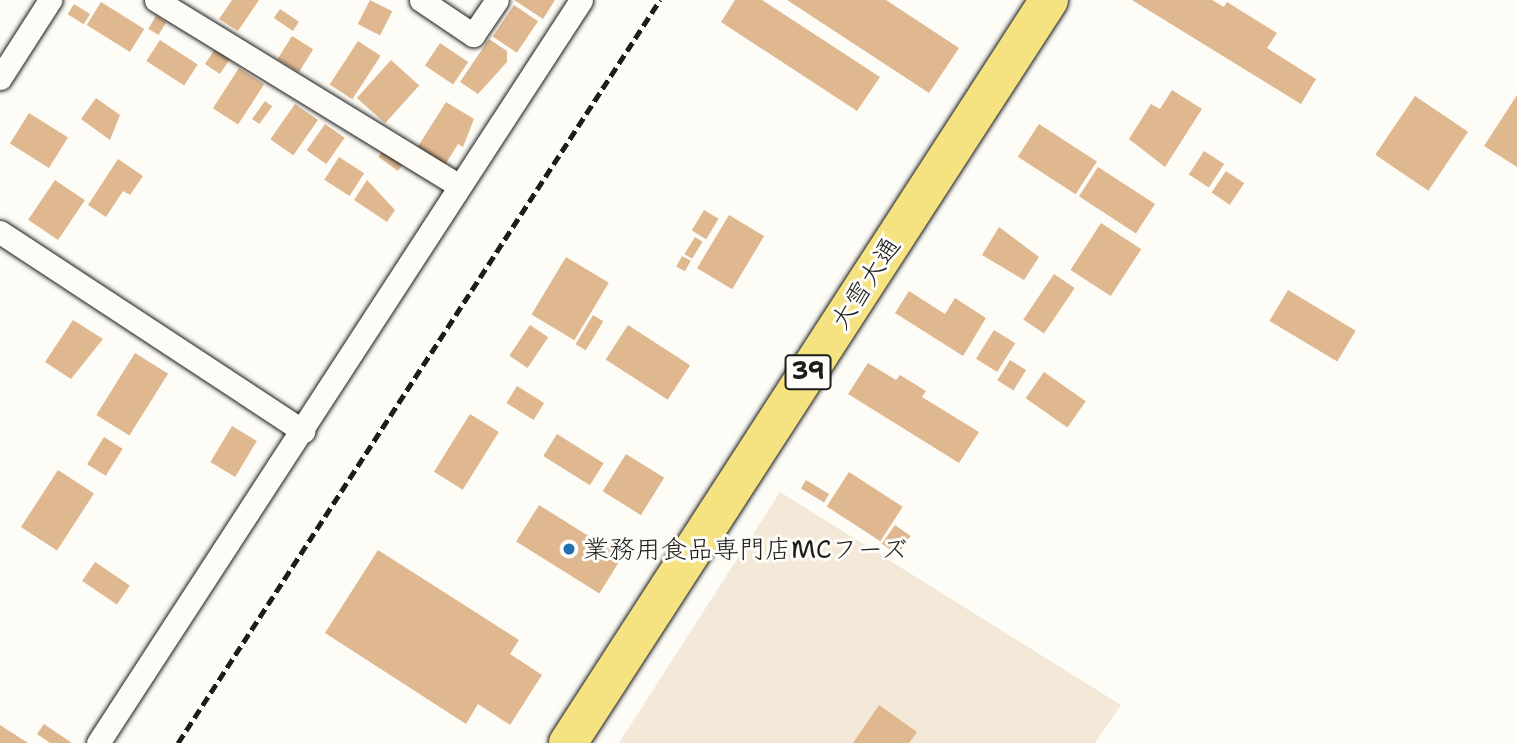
<!DOCTYPE html>
<html>
<head>
<meta charset="utf-8">
<style>
  body { margin:0 }
  #map { position:relative; width:1517px; height:743px; overflow:hidden; background:#fdfcf7; font-family:"Shantell Sans","Klee One",sans-serif }
  div>[style] { position:absolute }
  .built>* { inset:0; background:#f4e8d8 }
  .building>* { inset:0; background:#e0b890; transform-origin:0 0 }
  .roads { filter:drop-shadow(0 0 2px #1c1c1c) drop-shadow(0 0 2px #1c1c1c) }
  .minor>* { height:23px; margin:-11.5px; padding:0 11.5px; transform-origin:11.5px; border-radius:11.5px; background:#fdfcf7 }
  .trunk>* { height:38px; margin:-19px; padding:0 19px; transform-origin:19px; border-radius:19px; background:#f5e382 }
  .rail>* { height:5px; margin-top:-2.5px; transform-origin:0; background:repeating-linear-gradient(90deg,#1c1c1c 0 10px,transparent 0 15px) }
  .dots>* { width:19px; height:19px; translate:-50% -50%; box-sizing:border-box; border:4px solid #fdfcf7; border-radius:50% }
  span { translate:-50% -50%; white-space:nowrap; text-align:center; line-height:1.15; -webkit-text-stroke:6px #fdfcf7; paint-order:stroke }
  .shield-label span { padding:2px 5px; background:#fdfcf7; border:2px solid; border-radius:5px; -webkit-text-stroke-width:0 }
  .shield-label { font-size:24px; color:#1c1c1c; font-weight:700 }
  .street-label { font-size:26px; color:#1c1c1c }
  .poi-label { font-size:26px; color:#1c1c1c }
  .left { translate:0 -50%; text-align:left }
</style>
</head>
<body>
<div id="map">
  <div class="built">
    <i style="clip-path:polygon(780px 492px,1121px 705px,1095px 743px,619px 743px)"></i>
  </div>
  <div class="building">
    <i style="clip-path:polygon(232px 0,259px 0,238px 31px,219px 19px)"></i>
    <i style="left:370px;top:0;width:25px;height:27px;rotate:27deg"></i>
    <i style="clip-path:polygon(514px 0,555px 0,543px 19px)"></i>
    <i style="clip-path:polygon(735px 0,762px 0,880px 77px,857px 111px,721px 22px)"></i>
    <i style="clip-path:polygon(787px 0,886px 0,959px 48px,929px 93px)"></i>
    <i style="clip-path:polygon(1132px 0,1212px 0,1224px 7px,1227px 2px,1277px 33px,1267px 48px,1316px 79px,1301px 104px)"></i>
    <i style="left:101px;top:2px;width:51px;height:27px;rotate:32deg"></i>
    <i style="left:74px;top:4px;width:19px;height:12px;rotate:32deg"></i>
    <i style="left:514px;top:5px;width:29px;height:38px;rotate:34deg"></i>
    <i style="left:280px;top:9px;width:23px;height:11px;rotate:34deg"></i>
    <i style="left:156px;top:16px;width:12px;height:15px;rotate:31deg"></i>
    <i style="left:292px;top:36px;width:25px;height:27px;rotate:32deg"></i>
    <i style="clip-path:polygon(489px 39px,507px 51px,507px 62px,478px 94px,460px 82px)"></i>
    <i style="left:160px;top:40px;width:45px;height:25px;rotate:33deg"></i>
    <i style="left:358px;top:41px;width:27px;height:52px;rotate:33deg"></i>
    <i style="left:440px;top:43px;width:34px;height:27px;rotate:34deg"></i>
    <i style="left:215px;top:49px;width:18px;height:18px;rotate:34deg"></i>
    <i style="left:391px;top:60px;width:38px;height:51px;rotate:42deg"></i>
    <i style="left:239px;top:68px;width:30px;height:48px;rotate:33deg"></i>
    <i style="clip-path:polygon(1172px 90px,1202px 109px,1165px 167px,1129px 139px,1151px 104px,1160px 109px)"></i>
    <i style="clip-path:polygon(1517px 95px,1517px 167px,1484px 146px)"></i>
    <i style="left:1415px;top:96px;width:64px;height:71px;rotate:34deg"></i>
    <i style="clip-path:polygon(96px 98px,120px 115px,110px 140px,81px 119px)"></i>
    <i style="left:265px;top:101px;width:9px;height:22px;rotate:36deg"></i>
    <i style="clip-path:polygon(446px 102px,474px 119px,463px 147px,458px 144px,445px 165px,417px 148px)"></i>
    <i style="left:295px;top:104px;width:28px;height:43px;rotate:35deg"></i>
    <i style="left:29px;top:113px;width:46px;height:36px;rotate:32deg"></i>
    <i style="left:325px;top:124px;width:24px;height:32px;rotate:35deg"></i>
    <i style="left:1039px;top:124px;width:69px;height:39px;rotate:33deg"></i>
    <i style="left:385px;top:148px;width:24px;height:11px;rotate:36deg"></i>
    <i style="left:1204px;top:151px;width:24px;height:28px;rotate:33deg"></i>
    <i style="left:339px;top:157px;width:30px;height:27px;rotate:33deg"></i>
    <i style="clip-path:polygon(118px 159px,143px 176px,130px 195px,123px 191px,106px 217px,88px 205px)"></i>
    <i style="left:1098px;top:167px;width:68px;height:35px;rotate:33deg"></i>
    <i style="left:1226px;top:171px;width:22px;height:26px;rotate:34deg"></i>
    <i style="left:55px;top:180px;width:36px;height:48px;rotate:34deg"></i>
    <i style="clip-path:polygon(367px 180px,395px 210px,387px 222px,354px 200px)"></i>
    <i style="left:704px;top:210px;width:17px;height:24px;rotate:31deg"></i>
    <i style="left:729px;top:215px;width:41px;height:62px;rotate:31deg"></i>
    <i style="left:1101px;top:223px;width:48px;height:56px;rotate:33deg"></i>
    <i style="clip-path:polygon(999px 227px,1039px 257px,1024px 280px,982px 255px)"></i>
    <i style="left:695px;top:237px;width:9px;height:20px;rotate:32deg"></i>
    <i style="left:682px;top:256px;width:10px;height:12px;rotate:29deg"></i>
    <i style="left:566px;top:257px;width:50px;height:67px;rotate:31deg"></i>
    <i style="left:1054px;top:274px;width:25px;height:55px;rotate:34deg"></i>
    <i style="left:1288px;top:290px;width:79px;height:36px;rotate:31deg"></i>
    <i style="clip-path:polygon(909px 291px,945px 314px,955px 298px,986px 318px,963px 356px,895px 313px)"></i>
    <i style="left:593px;top:315px;width:12px;height:34px;rotate:31deg"></i>
    <i style="clip-path:polygon(73px 320px,103px 339px,71px 379px,45px 362px)"></i>
    <i style="left:530px;top:325px;width:22px;height:37px;rotate:34deg"></i>
    <i style="left:628px;top:325px;width:74px;height:41px;rotate:33deg"></i>
    <i style="left:994px;top:330px;width:25px;height:34px;rotate:32deg"></i>
    <i style="left:135px;top:353px;width:39px;height:73px;rotate:32deg"></i>
    <i style="left:1010px;top:360px;width:19px;height:24px;rotate:32deg"></i>
    <i style="clip-path:polygon(868px 363px,896px 380px,900px 375px,926px 391px,922px 397px,979px 432px,959px 463px,848px 394px)"></i>
    <i style="left:1044px;top:372px;width:51px;height:32px;rotate:35deg"></i>
    <i style="left:517px;top:386px;width:32px;height:20px;rotate:32deg"></i>
    <i style="left:470px;top:414px;width:34px;height:68px;rotate:32deg"></i>
    <i style="left:232px;top:426px;width:29px;height:42px;rotate:31deg"></i>
    <i style="left:557px;top:434px;width:55px;height:26px;rotate:32deg"></i>
    <i style="left:104px;top:437px;width:22px;height:32px;rotate:32deg"></i>
    <i style="left:626px;top:454px;width:45px;height:44px;rotate:32deg"></i>
    <i style="left:58px;top:470px;width:43px;height:68px;rotate:33deg"></i>
    <i style="left:849px;top:472px;width:64px;height:41px;rotate:33deg"></i>
    <i style="left:806px;top:480px;width:27px;height:10px;rotate:31deg"></i>
    <i style="left:539px;top:505px;width:98px;height:43px;rotate:32deg"></i>
    <i style="left:895px;top:525px;width:19px;height:23px;rotate:35deg"></i>
    <i style="clip-path:polygon(378px 550px,519px 640px,510px 654px,542px 675px,510px 725px,478px 704px,466px 724px,325px 633px)"></i>
    <i style="left:95px;top:562px;width:42px;height:23px;rotate:34deg"></i>
    <i style="clip-path:polygon(879px 705px,917px 732px,909px 743px,853px 743px)"></i>
    <i style="clip-path:polygon(44px 724px,72px 743px,50px 743px,37px 734px)"></i>
    <i style="clip-path:polygon(0 725px,28px 743px,0 743px)"></i>
  </div>
  <div class="roads">
    <div class="minor">
      <i style="left:156px;top:0;width:356px;rotate:31.5deg"></i>
      <i style="left:421px;top:0;width:63px;rotate:33.9deg"></i>
      <i style="left:473px;top:35px;width:42px;rotate:-55.6deg"></i>
      <i style="left:0;top:78px;width:93px;rotate:-57.3deg"></i>
      <i style="left:0;top:232px;width:363px;rotate:33.3deg"></i>
      <i style="left:98px;top:743px;width:886px;rotate:-56.97deg"></i>
    </div>
    <div class="trunk">
      <i style="left:568px;top:743px;width:885px;rotate:-57.08deg"></i>
    </div>
  </div>
  <div class="rail">
    <i style="left:178px;top:743px;width:886px;rotate:-57.03deg"></i>
  </div>
  <div class="dots">
    <i style="left:569px;top:549px;background:#1f6fb2"></i>
  </div>
  <div class="shield-label">
    <span style="left:808px;top:372px">39</span>
  </div>
  <div class="street-label">
    <span style="left:865px;top:283px;rotate:-57deg">大雪大通</span>
  </div>
  <div class="poi-label">
    <span class="left" style="left:583px;top:549px">業務用食品専門店MCフーズ</span>
  </div>
</div>
</body>
</html>
